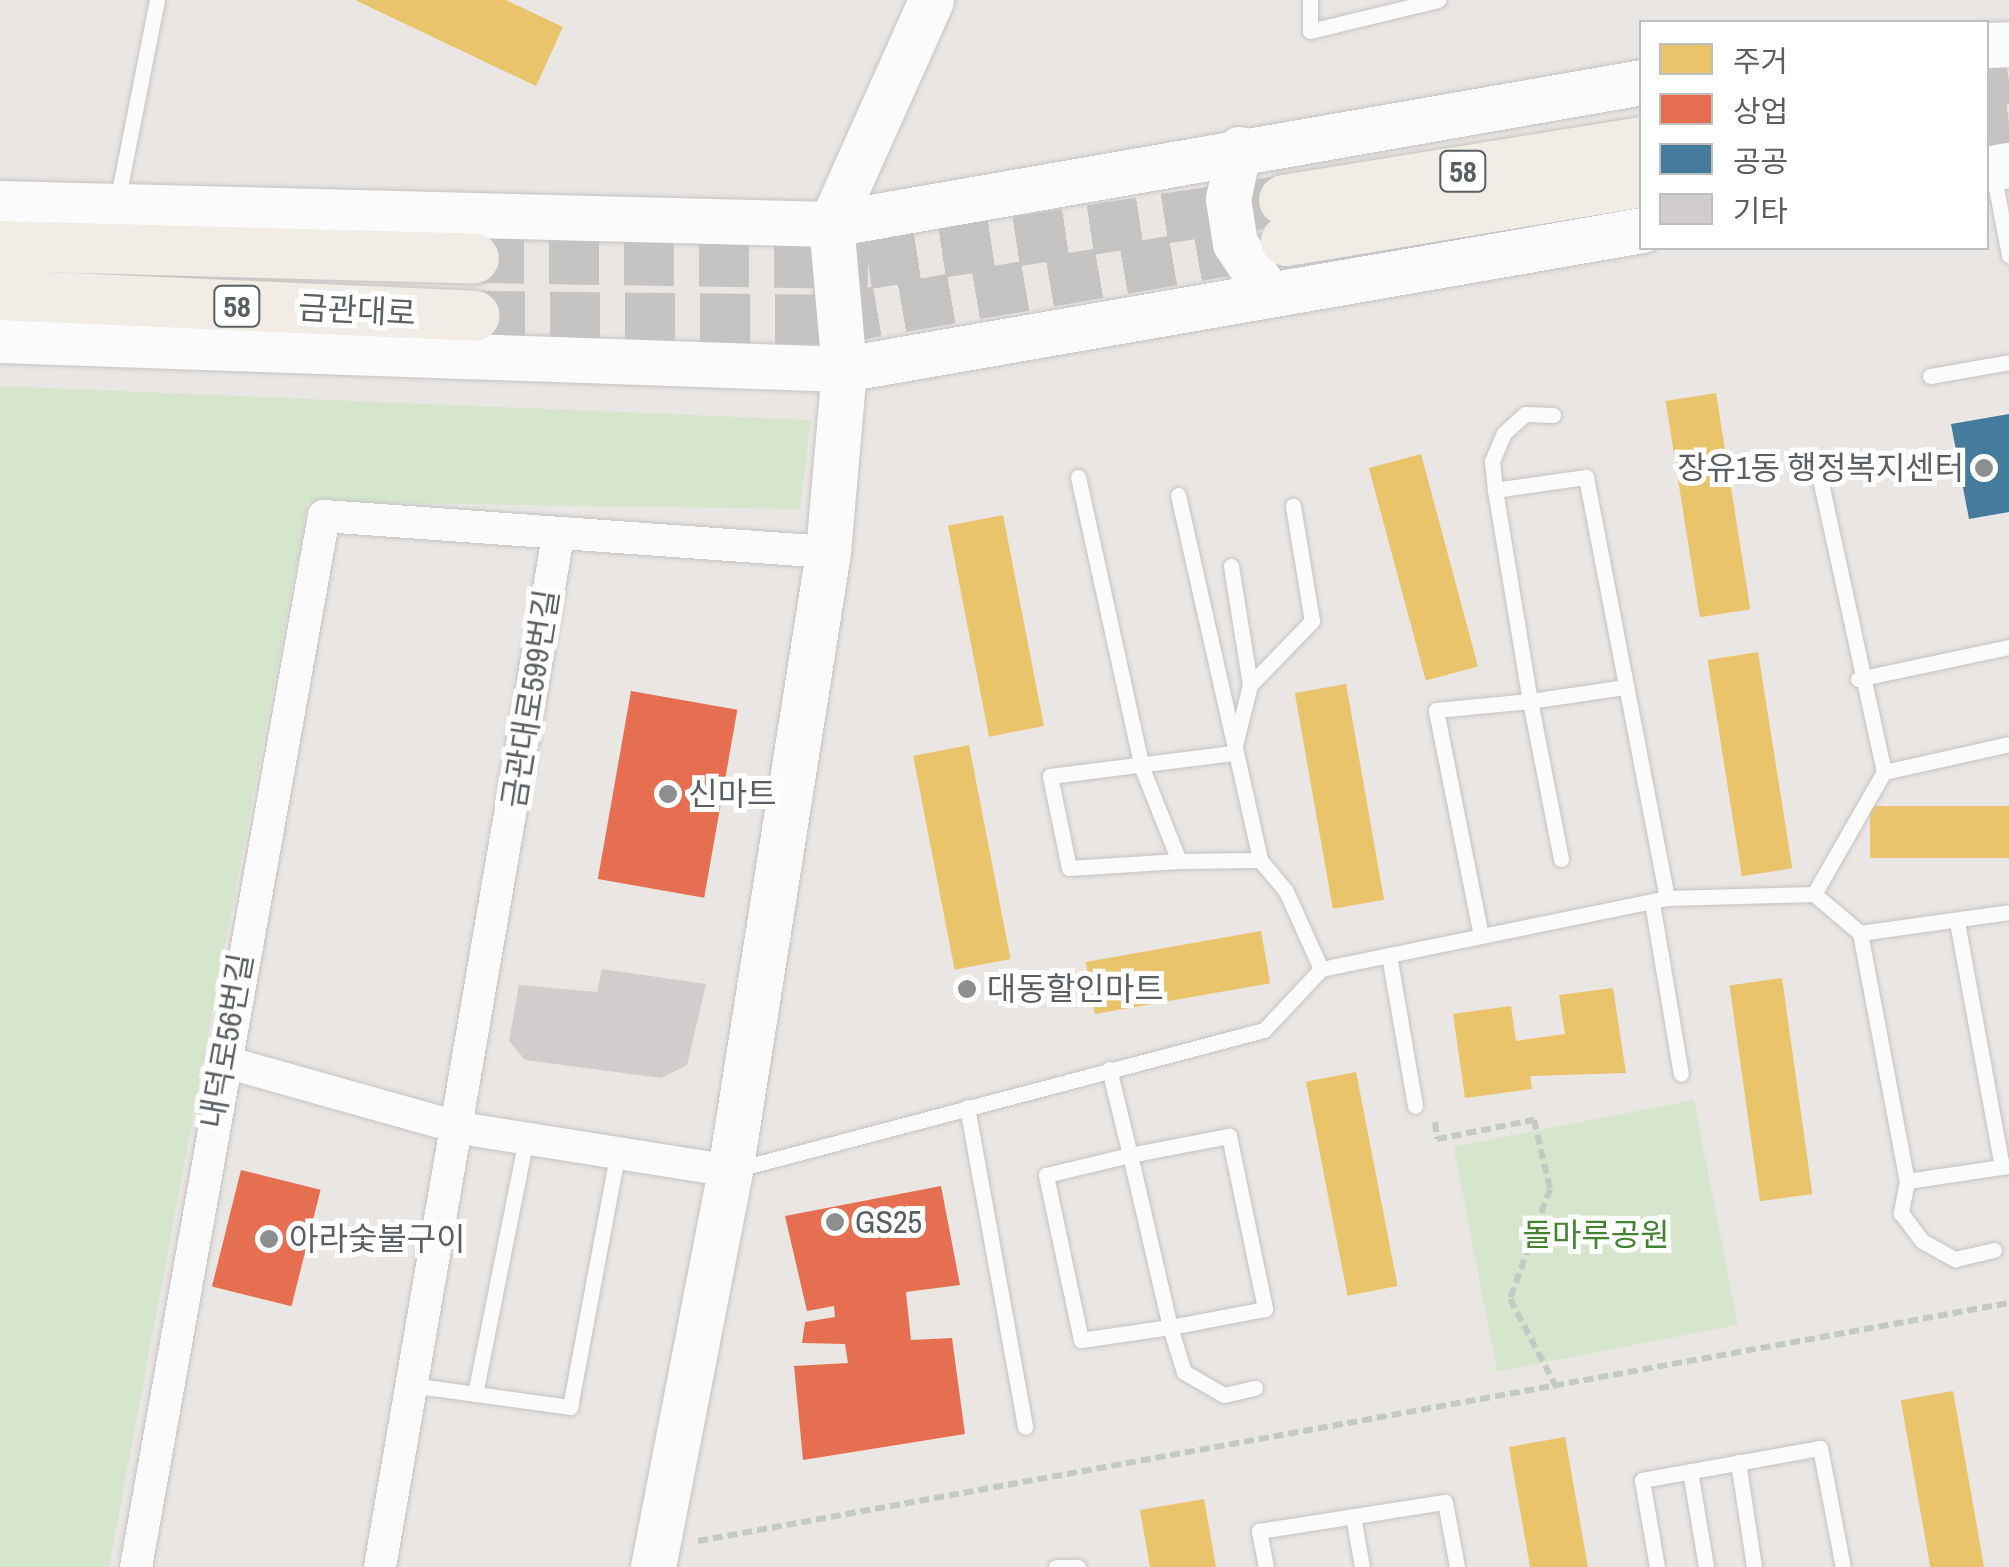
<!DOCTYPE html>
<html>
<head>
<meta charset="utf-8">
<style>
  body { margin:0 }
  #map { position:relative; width:2009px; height:1567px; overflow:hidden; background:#eae6e3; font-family:"Archivo Narrow","Noto Sans KR",sans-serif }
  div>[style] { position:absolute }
  .green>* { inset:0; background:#d6e6cc; transform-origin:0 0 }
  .homes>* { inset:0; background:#e9c46a; transform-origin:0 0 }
  .shops>* { inset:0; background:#e76f51; transform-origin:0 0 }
  .public>* { inset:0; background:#457b9d }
  .building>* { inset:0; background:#d0cdcc }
  .primary-tunnel>* { height:50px; margin-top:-25px; transform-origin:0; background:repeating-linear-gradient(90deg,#c6c4c3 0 50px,transparent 0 75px) }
  .path>* { height:6px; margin-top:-3px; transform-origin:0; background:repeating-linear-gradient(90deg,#c3c9c4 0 10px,transparent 0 15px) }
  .roads { filter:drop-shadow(0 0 2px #c5c4c4) drop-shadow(0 0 2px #c5c4c4) }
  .lane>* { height:15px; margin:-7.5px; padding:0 7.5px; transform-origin:7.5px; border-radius:7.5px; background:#fcfbfb }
  .street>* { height:32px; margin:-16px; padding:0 16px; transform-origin:16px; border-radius:16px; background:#fcfbfb }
  .secondary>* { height:45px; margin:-22.5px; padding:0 22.5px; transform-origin:22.5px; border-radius:22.5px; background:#fcfbfb }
  .primary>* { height:50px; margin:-25px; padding:0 25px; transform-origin:25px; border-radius:25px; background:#f2ece6 }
  .dots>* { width:28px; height:28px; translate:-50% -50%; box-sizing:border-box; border:5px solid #fff; border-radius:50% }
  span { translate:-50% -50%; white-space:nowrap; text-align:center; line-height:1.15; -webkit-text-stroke:10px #fff; paint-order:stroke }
  .shield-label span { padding:2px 8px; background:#fff; border:2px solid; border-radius:8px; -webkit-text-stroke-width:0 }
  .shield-label { font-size:30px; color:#595f62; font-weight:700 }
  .street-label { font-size:32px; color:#595f62 }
  .poi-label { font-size:32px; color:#595f62 }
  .right { translate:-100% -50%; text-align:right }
  .left { translate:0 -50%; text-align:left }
  .park-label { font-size:32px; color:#42832f }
  .legend { position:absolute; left:1639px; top:20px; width:350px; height:230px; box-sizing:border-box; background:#fff; border:2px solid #bdbfc0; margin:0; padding:12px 18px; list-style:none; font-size:30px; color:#595f62 }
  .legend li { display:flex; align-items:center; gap:20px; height:50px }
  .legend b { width:50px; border:2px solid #bdbfc0 }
</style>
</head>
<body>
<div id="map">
  <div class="green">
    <i style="clip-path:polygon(0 386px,811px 420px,800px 509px,308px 502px,109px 1567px,0 1567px)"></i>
    <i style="left:1694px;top:1100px;width:229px;height:245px;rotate:79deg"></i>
  </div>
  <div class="homes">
    <i style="clip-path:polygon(355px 0,506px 0,563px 27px,536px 86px)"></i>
    <i style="left:1716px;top:393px;width:219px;height:51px;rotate:81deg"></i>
    <i style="left:1421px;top:454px;width:220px;height:54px;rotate:75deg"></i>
    <i style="left:1003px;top:515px;width:215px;height:56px;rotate:79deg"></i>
    <i style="left:1758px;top:652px;width:219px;height:51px;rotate:81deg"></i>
    <i style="left:1346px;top:684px;width:219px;height:52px;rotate:80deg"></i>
    <i style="left:969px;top:745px;width:218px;height:57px;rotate:79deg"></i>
    <i style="left:2009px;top:806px;width:52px;height:139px;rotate:90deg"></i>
    <i style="left:1261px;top:931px;width:53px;height:178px;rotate:80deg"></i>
    <i style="left:1782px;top:978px;width:218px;height:53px;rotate:82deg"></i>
    <i style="clip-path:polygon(1613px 988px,1626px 1073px,1530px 1076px,1532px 1089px,1465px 1098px,1453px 1014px,1511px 1006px,1516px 1041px,1565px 1034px,1559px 995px)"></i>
    <i style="left:1356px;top:1072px;width:218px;height:51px;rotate:79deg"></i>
    <i style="left:1953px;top:1391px;width:179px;height:53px;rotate:80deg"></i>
    <i style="left:1565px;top:1437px;width:132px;height:57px;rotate:80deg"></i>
    <i style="clip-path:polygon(1204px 1499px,1216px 1567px,1150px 1567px,1140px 1510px)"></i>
  </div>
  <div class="shops">
    <i style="left:631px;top:691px;width:108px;height:191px;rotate:10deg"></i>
    <i style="left:241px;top:1170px;width:82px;height:120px;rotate:14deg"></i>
    <i style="clip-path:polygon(941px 1186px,960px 1285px,906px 1292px,911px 1340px,952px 1338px,965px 1434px,803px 1460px,794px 1366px,848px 1363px,845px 1344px,802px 1343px,805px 1322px,835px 1317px,834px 1306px,807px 1311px,785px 1216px)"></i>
  </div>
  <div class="public">
    <i style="clip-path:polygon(2009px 414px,2009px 512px,1969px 519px,1951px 424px)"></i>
  </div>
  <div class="building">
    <i style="clip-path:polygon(602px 969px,706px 984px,687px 1065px,661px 1078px,525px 1060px,509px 1041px,519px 985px,597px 992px)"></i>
  </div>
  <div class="primary-tunnel">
    <i style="left:1986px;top:83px;width:23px;rotate:-10deg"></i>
    <i style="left:1986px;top:125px;width:23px;rotate:-7deg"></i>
    <i style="left:474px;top:258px;width:394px;rotate:0.9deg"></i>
    <i style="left:868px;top:264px;width:421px;rotate:-8.7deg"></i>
    <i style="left:475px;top:316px;width:353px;rotate:0.6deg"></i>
    <i style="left:828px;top:320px;width:462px;rotate:-9.8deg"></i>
  </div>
  <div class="path">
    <i style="left:1435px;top:1122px;width:17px;rotate:83deg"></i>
    <i style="left:1437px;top:1139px;width:99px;rotate:-11.1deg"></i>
    <i style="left:1534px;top:1120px;width:71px;rotate:76.9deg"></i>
    <i style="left:1550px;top:1189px;width:117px;rotate:110deg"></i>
    <i style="left:1510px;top:1299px;width:101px;rotate:62.2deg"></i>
    <i style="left:698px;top:1541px;width:1332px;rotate:-10.29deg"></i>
  </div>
  <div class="roads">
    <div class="lane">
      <i style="left:1310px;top:0;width:31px;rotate:90deg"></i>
      <i style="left:1310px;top:31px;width:132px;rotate:-13.6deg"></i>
      <i style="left:1993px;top:172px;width:85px;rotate:79.1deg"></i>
      <i style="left:117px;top:202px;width:206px;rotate:-78.8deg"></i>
      <i style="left:1930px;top:376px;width:80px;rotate:-10deg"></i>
      <i style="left:1495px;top:490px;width:29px;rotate:-96deg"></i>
      <i style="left:1492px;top:461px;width:30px;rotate:-67deg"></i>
      <i style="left:1504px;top:433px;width:28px;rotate:-42deg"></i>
      <i style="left:1525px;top:414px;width:28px;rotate:2deg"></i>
      <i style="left:1178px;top:495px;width:374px;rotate:77.3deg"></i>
      <i style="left:1231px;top:566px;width:121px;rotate:80.9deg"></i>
      <i style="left:1858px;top:679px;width:154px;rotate:-12deg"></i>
      <i style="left:1884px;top:772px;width:128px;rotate:-12.6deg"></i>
      <i style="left:1179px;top:861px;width:110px;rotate:176.4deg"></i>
      <i style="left:1069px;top:868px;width:94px;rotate:-101.7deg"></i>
      <i style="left:1050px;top:776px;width:184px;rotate:-7.2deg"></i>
      <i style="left:1233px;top:753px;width:70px;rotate:-76deg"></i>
      <i style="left:1250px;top:685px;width:89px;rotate:-45.9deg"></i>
      <i style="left:1312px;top:621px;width:117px;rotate:-99.4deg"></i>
      <i style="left:1814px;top:894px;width:141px;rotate:-60.2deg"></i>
      <i style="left:1884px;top:772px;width:309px;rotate:-102.3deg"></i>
      <i style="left:1667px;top:898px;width:147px;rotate:-1.6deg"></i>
      <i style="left:1814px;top:894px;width:60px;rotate:40.3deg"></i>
      <i style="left:1860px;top:933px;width:252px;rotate:79.3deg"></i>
      <i style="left:1907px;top:1181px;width:103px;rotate:-8.4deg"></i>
      <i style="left:1652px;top:903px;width:173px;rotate:80.4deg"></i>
      <i style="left:1957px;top:922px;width:249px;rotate:79.6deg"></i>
      <i style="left:1860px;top:933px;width:150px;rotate:-8deg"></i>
      <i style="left:1481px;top:936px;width:230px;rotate:-101.3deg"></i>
      <i style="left:1436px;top:710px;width:94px;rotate:-5.5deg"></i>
      <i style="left:1530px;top:701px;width:161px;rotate:78.9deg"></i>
      <i style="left:1389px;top:955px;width:153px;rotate:80.2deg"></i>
      <i style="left:1321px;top:969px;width:353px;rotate:-11.6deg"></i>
      <i style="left:1667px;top:898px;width:429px;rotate:-100.9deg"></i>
      <i style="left:1586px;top:477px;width:92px;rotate:171.9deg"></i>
      <i style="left:1495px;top:490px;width:214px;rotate:80.6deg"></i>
      <i style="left:1530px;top:701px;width:96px;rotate:-8.4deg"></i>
      <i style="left:1109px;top:1069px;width:89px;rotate:76.3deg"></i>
      <i style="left:1130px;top:1155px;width:177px;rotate:76.9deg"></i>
      <i style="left:1170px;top:1327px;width:90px;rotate:171.7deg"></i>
      <i style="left:1081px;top:1340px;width:169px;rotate:-102deg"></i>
      <i style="left:1046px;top:1175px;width:86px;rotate:-13.4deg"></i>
      <i style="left:1130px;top:1155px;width:101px;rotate:-10.9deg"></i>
      <i style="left:1229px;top:1136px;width:177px;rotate:78.2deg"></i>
      <i style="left:1265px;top:1309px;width:97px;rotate:169.3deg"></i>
      <i style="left:1170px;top:1327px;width:47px;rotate:72.7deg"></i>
      <i style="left:1184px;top:1372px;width:46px;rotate:29.9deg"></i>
      <i style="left:1224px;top:1395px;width:32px;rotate:-13deg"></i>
      <i style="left:967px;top:1107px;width:325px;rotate:79.7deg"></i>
      <i style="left:734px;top:1170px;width:548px;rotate:-14.8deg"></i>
      <i style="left:1264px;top:1030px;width:83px;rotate:-46.9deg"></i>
      <i style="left:1321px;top:969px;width:85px;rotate:-114.2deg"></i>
      <i style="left:1286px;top:891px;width:40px;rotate:-130deg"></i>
      <i style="left:1260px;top:860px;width:81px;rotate:179.3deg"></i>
      <i style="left:1179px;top:861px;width:100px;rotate:-111.7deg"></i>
      <i style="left:1142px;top:768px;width:298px;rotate:-102.4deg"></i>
      <i style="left:1907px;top:1181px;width:33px;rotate:101deg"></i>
      <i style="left:1901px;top:1213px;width:35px;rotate:53deg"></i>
      <i style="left:1922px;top:1241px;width:38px;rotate:29deg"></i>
      <i style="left:1955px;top:1259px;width:40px;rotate:-13deg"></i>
      <i style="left:411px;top:1385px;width:161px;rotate:7.9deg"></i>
      <i style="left:570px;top:1407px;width:255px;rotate:-79.4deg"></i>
      <i style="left:475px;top:1394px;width:256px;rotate:-78.7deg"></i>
      <i style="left:1738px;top:1462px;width:106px;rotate:81.3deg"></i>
      <i style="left:1690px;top:1471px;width:97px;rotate:80.5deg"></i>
      <i style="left:1353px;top:1516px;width:52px;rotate:80deg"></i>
      <i style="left:1056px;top:1567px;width:22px"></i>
      <i style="left:1266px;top:1567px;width:37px;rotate:-101deg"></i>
      <i style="left:1259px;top:1531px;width:188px;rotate:-8.9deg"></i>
      <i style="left:1445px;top:1502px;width:66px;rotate:79.5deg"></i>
      <i style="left:1657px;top:1567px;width:88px;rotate:-99.8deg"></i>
      <i style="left:1642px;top:1480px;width:181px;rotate:-10.2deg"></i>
      <i style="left:1820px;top:1448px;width:121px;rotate:79.1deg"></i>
    </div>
    <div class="street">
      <i style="left:222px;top:1061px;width:247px;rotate:15.7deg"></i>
      <i style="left:460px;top:1128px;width:273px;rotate:9deg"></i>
      <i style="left:136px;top:1567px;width:1068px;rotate:-79.86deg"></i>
      <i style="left:324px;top:516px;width:505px;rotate:4.09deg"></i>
      <i style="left:380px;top:1567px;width:1045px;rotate:-80.2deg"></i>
    </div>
    <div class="secondary">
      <i style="left:1986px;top:45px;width:23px;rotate:-2deg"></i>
      <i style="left:1239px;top:149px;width:51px;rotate:102.4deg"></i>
      <i style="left:1228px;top:199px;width:45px;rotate:81deg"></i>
      <i style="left:1235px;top:243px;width:62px;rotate:56.8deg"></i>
      <i style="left:1986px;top:169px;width:23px;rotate:-10deg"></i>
      <i style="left:0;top:203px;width:831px;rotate:1.45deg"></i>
      <i style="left:831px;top:224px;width:823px;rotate:-9.93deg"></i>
      <i style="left:0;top:340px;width:844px;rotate:1.97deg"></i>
      <i style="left:844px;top:369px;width:810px;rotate:-9.88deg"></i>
      <i style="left:653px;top:1567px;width:403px;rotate:-79deg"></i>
      <i style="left:730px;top:1171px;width:627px;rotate:-81deg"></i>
      <i style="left:828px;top:552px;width:184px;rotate:-85deg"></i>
      <i style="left:844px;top:369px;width:146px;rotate:-95.1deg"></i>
      <i style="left:831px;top:224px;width:245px;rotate:-65.9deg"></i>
    </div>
    <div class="primary">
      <i style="left:1284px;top:200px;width:363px;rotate:-9.2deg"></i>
      <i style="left:1286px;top:241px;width:361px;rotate:-9.4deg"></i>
      <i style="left:0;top:246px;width:474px;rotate:1.5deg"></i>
      <i style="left:0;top:295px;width:475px;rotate:2.5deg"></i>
    </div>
  </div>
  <div class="dots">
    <i style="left:1984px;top:468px;background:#8c8e8f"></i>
    <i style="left:668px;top:794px;background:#8c8e8f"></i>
    <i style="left:967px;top:989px;background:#8c8e8f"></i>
    <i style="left:835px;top:1222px;background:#8c8e8f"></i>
    <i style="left:269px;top:1239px;background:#8c8e8f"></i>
  </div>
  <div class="shield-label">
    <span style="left:1463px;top:171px">58</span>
    <span style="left:237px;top:306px">58</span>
  </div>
  <div class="street-label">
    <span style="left:357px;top:311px;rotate:3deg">금관대로</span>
    <span style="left:531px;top:699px;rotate:-81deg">금관대로599번길</span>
    <span style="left:227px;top:1041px;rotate:-80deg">내덕로56번길</span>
  </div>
  <div class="poi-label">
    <span class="right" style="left:1964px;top:468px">장유1동 행정복지센터</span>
    <span class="left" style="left:688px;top:794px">신마트</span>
    <span class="left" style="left:987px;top:989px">대동할인마트</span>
    <span class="left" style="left:855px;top:1222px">GS25</span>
    <span class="left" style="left:289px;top:1239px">아라숯불구이</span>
  </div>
  <div class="park-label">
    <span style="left:1596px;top:1235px">돌마루공원</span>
  </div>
  <ul class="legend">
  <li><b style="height:28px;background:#e9c46a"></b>주거</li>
  <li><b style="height:28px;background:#e76f51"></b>상업</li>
  <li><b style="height:28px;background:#457b9d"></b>공공</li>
  <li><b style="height:28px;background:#d0cdcc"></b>기타</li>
  </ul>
</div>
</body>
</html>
